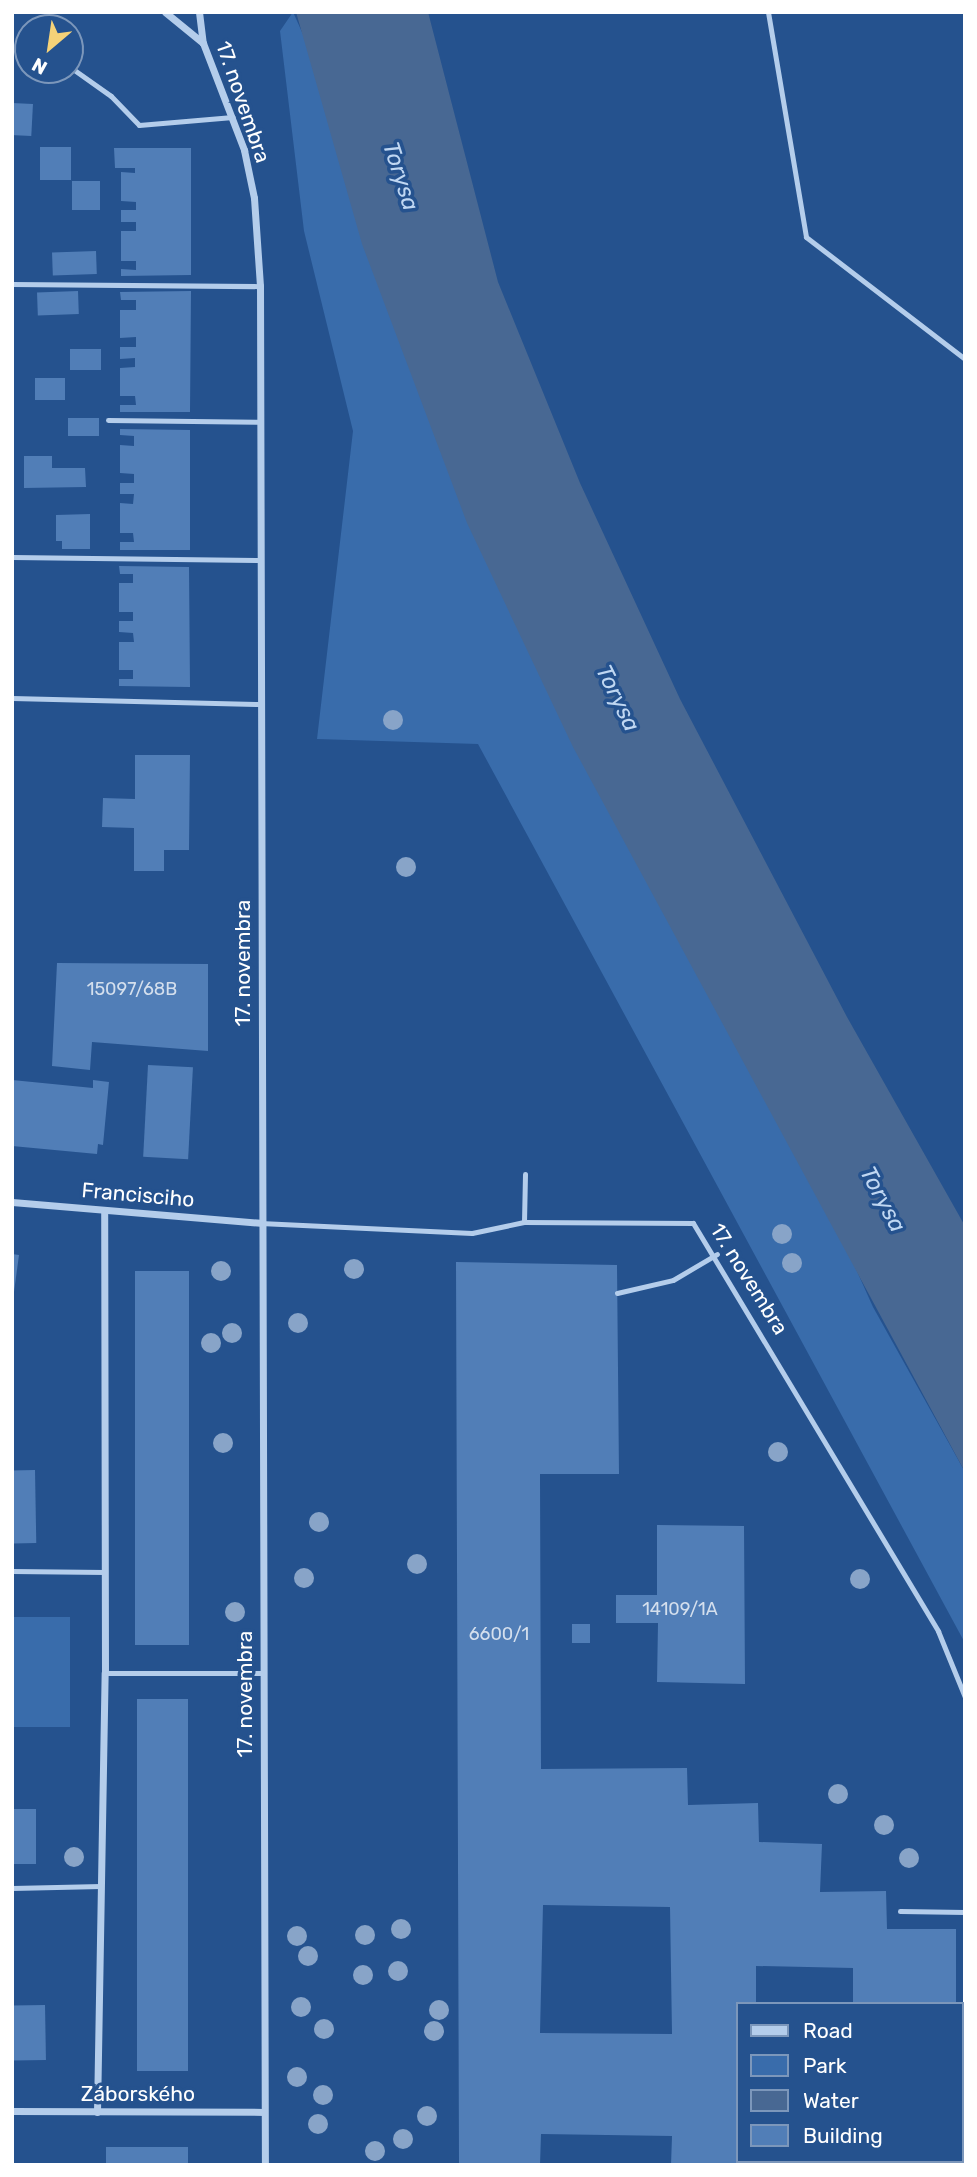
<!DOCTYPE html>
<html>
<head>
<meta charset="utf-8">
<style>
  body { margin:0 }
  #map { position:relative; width:977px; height:2177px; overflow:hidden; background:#25528e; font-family:Rubik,sans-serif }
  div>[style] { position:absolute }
  .green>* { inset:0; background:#396cab; transform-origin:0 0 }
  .water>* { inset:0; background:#486893 }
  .building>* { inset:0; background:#517eb7; transform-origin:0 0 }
  .service>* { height:5px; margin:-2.5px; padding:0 2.5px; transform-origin:2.5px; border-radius:2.5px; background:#b4cdeb }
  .minor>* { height:7px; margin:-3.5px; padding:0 3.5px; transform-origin:3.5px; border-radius:3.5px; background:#b4cdeb }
  .trees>* { width:20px; height:20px; margin:-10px; border-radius:50%; background:#88a4c8 }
  span { translate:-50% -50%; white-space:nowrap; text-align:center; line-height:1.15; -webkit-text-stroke:7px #25528e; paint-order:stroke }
  .number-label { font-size:18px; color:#d4dfed }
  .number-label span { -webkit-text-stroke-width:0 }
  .street-label { font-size:21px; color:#fff }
  .water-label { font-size:23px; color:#c0d7f2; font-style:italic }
  .frame { position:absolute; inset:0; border:14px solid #fff; pointer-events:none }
  .legend { position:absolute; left:736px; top:2002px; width:228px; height:161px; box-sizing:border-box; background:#25528e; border:2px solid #7c97bb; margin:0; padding:9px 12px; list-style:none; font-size:21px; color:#fff }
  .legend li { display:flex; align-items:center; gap:14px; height:35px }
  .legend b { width:35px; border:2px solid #7c97bb }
  .north { position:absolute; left:14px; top:14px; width:70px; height:70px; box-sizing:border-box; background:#25528e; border:2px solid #7c97bb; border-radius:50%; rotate:209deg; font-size:19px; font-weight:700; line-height:28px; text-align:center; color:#fff }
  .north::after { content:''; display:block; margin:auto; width:24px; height:32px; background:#f5d278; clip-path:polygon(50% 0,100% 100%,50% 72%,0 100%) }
</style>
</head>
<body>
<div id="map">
  <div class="green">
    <i style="clip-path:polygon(293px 12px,873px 1307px,965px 1472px,965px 1643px,478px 744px,317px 739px,353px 431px,304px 231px,280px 31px)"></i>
    <i style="left:12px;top:1617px;width:58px;height:110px"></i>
  </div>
  <div class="water">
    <i style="clip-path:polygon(296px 12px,428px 12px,498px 282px,580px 483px,680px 699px,847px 1017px,965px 1226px,965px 1472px,573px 747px,467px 523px,362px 244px)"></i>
  </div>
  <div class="building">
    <i style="left:12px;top:103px;width:21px;height:32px;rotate:3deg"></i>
    <i style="left:40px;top:147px;width:31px;height:33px"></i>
    <i style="clip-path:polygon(114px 148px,191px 148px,191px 275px,121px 276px,121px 269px,136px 270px,136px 261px,121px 261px,121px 231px,136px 231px,136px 222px,121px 222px,121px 210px,136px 210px,136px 202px,121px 201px,121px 172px,135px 173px,135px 168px,115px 168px)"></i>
    <i style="left:72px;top:181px;width:28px;height:29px"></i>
    <i style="left:96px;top:251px;width:23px;height:44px;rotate:88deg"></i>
    <i style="left:78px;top:291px;width:23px;height:41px;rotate:88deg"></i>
    <i style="clip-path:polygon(191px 291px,190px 412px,120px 412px,120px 405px,136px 405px,135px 396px,120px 396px,120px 368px,135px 367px,135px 358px,120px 359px,120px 347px,136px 347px,136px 337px,120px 338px,120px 310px,136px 310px,136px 300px,121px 300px,120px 292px)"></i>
    <i style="left:70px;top:349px;width:31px;height:21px"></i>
    <i style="left:35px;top:378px;width:30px;height:22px"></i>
    <i style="left:68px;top:418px;width:31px;height:18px"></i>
    <i style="clip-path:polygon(120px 429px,190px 430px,190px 550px,120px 550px,120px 542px,134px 542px,133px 533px,120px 533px,120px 503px,133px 504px,134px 494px,120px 494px,120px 483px,134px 483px,134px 474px,120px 473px,120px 445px,134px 446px,134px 436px,120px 435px)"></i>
    <i style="clip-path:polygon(24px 456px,52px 456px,52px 468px,85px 468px,86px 487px,24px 488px)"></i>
    <i style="clip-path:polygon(90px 514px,90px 549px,62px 549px,62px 541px,56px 541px,56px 515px)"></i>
    <i style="clip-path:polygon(119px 566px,189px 567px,190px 687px,119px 686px,119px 679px,133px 679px,133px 670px,119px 670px,119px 642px,134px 642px,133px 633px,119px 632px,119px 621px,133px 621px,133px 612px,119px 612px,119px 583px,133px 583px,133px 574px,120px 574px)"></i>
    <i style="clip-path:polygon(135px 755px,190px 755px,189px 850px,164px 850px,164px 871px,134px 871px,134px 828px,102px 827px,103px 798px,135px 799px)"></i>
    <i style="clip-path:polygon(57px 963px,208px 964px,208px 1051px,92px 1042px,90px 1070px,52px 1066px)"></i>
    <i style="left:148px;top:1065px;width:45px;height:92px;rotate:3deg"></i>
    <i style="clip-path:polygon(12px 1080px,93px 1088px,93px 1080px,109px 1082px,103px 1145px,98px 1144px,97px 1154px,12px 1146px)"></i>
    <i style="clip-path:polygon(12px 1254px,19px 1255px,14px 1292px,12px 1292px)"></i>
    <i style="clip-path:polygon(evenodd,456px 1262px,617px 1265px,619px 1474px,540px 1474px,541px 1769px,687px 1768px,688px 1805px,758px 1803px,759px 1842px,822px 1844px,820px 1892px,886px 1891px,887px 1929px,956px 1929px,956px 2004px,853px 2004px,853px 1968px,756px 1966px,756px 2004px,737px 2004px,737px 2161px,956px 2165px,671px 2165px,672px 2136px,541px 2134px,540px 2165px,459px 2165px,456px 1262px,543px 1905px,670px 1907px,672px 2034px,540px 2033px,543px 1905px)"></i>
    <i style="left:135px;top:1271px;width:54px;height:374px"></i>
    <i style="left:35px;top:1470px;width:73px;height:23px;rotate:89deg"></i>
    <i style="clip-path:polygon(657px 1525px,744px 1526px,745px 1684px,657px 1682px,658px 1623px,616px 1623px,616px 1595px,657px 1595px)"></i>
    <i style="left:572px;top:1624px;width:18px;height:19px"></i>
    <i style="left:137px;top:1699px;width:51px;height:372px"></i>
    <i style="left:12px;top:1809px;width:24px;height:55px"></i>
    <i style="left:45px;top:2005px;width:55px;height:33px;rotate:89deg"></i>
    <i style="left:188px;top:2147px;width:18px;height:82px;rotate:90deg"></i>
  </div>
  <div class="service">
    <i style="left:768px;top:12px;width:228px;rotate:80.4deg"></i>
    <i style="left:806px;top:237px;width:200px;rotate:37.5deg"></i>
    <i style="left:70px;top:67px;width:50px;rotate:35.3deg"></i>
    <i style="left:111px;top:96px;width:40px;rotate:46deg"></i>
    <i style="left:139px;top:125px;width:94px;rotate:-4.9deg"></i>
    <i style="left:12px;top:284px;width:248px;rotate:0.5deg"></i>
    <i style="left:108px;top:420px;width:153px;rotate:0.7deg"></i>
    <i style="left:12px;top:557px;width:249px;rotate:0.7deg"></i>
    <i style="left:12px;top:698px;width:248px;rotate:1.4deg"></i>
    <i style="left:524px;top:1222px;width:48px;rotate:-88.8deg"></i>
    <i style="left:260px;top:1223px;width:212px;rotate:2.7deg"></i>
    <i style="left:472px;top:1233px;width:53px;rotate:-11.9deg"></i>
    <i style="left:524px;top:1222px;width:169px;rotate:0.3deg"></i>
    <i style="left:693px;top:1223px;width:476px;rotate:59deg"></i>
    <i style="left:938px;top:1631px;width:71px;rotate:67.8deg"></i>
    <i style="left:617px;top:1293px;width:57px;rotate:-13.1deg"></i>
    <i style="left:673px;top:1280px;width:51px;rotate:-30.6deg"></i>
    <i style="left:12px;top:1571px;width:93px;rotate:0.6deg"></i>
    <i style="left:105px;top:1673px;width:158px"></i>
    <i style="left:12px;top:1888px;width:89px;rotate:-1.3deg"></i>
    <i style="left:900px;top:1911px;width:65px;rotate:0.9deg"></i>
  </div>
  <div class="minor">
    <i style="left:165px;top:12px;width:49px;rotate:39.2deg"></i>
    <i style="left:199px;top:12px;width:31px;rotate:83deg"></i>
    <i style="left:203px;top:43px;width:115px;rotate:69deg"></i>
    <i style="left:244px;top:150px;width:49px;rotate:78.2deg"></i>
    <i style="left:254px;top:198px;width:88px;rotate:86.1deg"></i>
    <i style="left:260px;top:286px;width:1879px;rotate:89.85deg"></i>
    <i style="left:12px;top:1202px;width:249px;rotate:4.8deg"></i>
    <i style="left:12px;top:2111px;width:252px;rotate:0.2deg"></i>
    <i style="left:97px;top:2112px;width:439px;rotate:-89deg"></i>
    <i style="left:105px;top:1673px;width:463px;rotate:-90.1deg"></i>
  </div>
  <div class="trees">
    <i style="left:393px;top:720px"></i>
    <i style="left:406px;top:867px"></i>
    <i style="left:782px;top:1234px"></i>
    <i style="left:792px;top:1263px"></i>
    <i style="left:354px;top:1269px"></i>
    <i style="left:221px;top:1271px"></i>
    <i style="left:298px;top:1323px"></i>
    <i style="left:232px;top:1333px"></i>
    <i style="left:211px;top:1343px"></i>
    <i style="left:223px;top:1443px"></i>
    <i style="left:778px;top:1452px"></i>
    <i style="left:319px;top:1522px"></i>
    <i style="left:417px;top:1564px"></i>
    <i style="left:304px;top:1578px"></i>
    <i style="left:860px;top:1579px"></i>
    <i style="left:235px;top:1612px"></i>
    <i style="left:838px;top:1794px"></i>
    <i style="left:884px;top:1825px"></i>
    <i style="left:74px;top:1857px"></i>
    <i style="left:909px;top:1858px"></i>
    <i style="left:401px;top:1929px"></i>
    <i style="left:365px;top:1935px"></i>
    <i style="left:297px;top:1936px"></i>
    <i style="left:308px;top:1956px"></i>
    <i style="left:398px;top:1971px"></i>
    <i style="left:363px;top:1975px"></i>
    <i style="left:301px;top:2007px"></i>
    <i style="left:439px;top:2010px"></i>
    <i style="left:324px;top:2029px"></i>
    <i style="left:434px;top:2031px"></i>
    <i style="left:297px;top:2077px"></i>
    <i style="left:323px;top:2095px"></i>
    <i style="left:427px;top:2116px"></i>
    <i style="left:318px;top:2124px"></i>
    <i style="left:403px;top:2139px"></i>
    <i style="left:375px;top:2151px"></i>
  </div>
  <div class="number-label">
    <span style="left:132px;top:989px">15097/68B</span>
    <span style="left:680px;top:1609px">14109/1A</span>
    <span style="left:499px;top:1634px">6600/1</span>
  </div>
  <div class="street-label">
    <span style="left:243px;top:102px;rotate:71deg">17. novembra</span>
    <span style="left:243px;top:963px;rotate:-90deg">17. novembra</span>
    <span style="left:138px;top:1195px;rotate:5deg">Francisciho</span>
    <span style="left:749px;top:1279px;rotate:58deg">17. novembra</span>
    <span style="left:245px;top:1694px;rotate:-90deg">17. novembra</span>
    <span style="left:138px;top:2094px">Záborského</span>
  </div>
  <div class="water-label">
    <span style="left:401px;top:176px;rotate:72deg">Torysa</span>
    <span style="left:618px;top:698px;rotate:64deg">Torysa</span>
    <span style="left:883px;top:1199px;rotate:62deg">Torysa</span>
  </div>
  <div class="frame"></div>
  <ul class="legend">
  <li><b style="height:9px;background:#b4cdeb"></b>Road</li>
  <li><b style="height:19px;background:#396cab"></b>Park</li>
  <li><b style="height:19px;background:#486893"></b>Water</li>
  <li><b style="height:19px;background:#517eb7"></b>Building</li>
  </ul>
  <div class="north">N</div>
</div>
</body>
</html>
